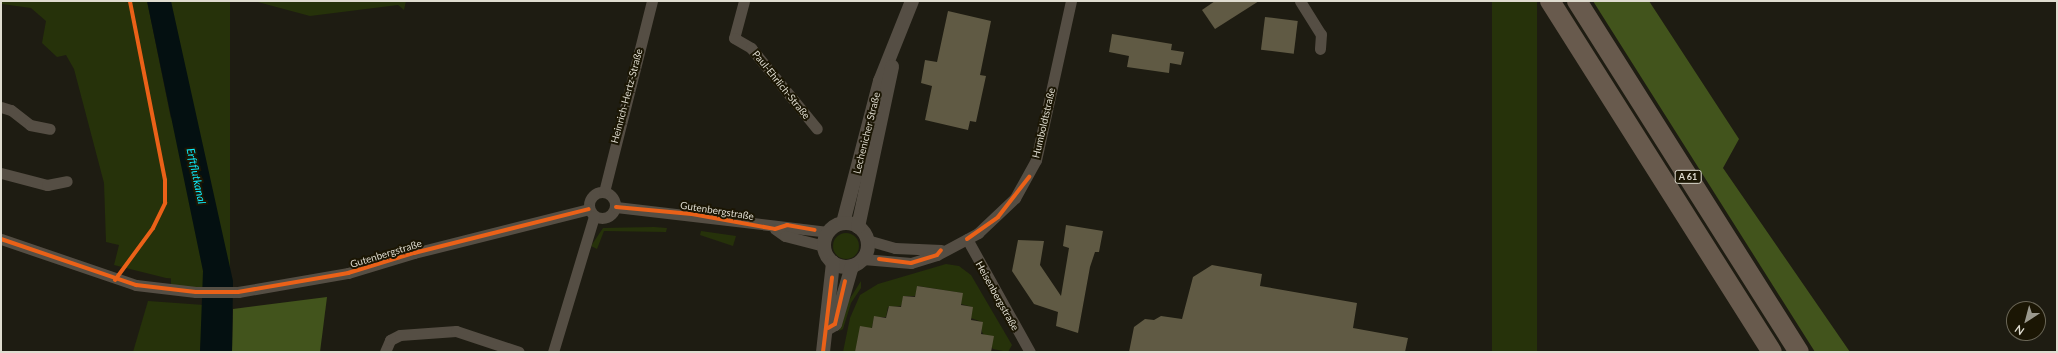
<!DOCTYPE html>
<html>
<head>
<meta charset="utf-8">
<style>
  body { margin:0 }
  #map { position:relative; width:2058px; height:353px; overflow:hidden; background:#1e1c12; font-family:Lato,sans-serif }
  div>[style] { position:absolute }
  .green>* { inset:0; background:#26320a; transform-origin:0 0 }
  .round { border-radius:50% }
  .forest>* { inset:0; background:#42541c }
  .water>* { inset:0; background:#041011 }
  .building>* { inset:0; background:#605a44; transform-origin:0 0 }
  .minor>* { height:11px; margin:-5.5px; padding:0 5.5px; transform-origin:5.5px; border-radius:5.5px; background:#554e44 }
  .minor>.ring { margin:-5.5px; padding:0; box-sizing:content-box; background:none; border:11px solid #554e44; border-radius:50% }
  .tertiary>* { height:14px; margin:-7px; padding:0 7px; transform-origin:7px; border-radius:7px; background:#554e44 }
  .tertiary>.ring { margin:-7px; padding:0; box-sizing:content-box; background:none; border:14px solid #554e44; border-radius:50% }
  .motorway>* { height:20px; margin:-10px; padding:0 10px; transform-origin:10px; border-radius:10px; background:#685a4d }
  .cycleway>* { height:4px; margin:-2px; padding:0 2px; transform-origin:2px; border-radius:2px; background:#ea6118 }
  span { translate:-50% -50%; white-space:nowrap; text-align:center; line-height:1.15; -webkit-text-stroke:4px #1b1604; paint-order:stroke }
  .shield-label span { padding:1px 3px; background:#1b1604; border:1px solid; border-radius:3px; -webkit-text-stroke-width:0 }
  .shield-label { font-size:9px; color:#dfdcd0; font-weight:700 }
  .street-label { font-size:10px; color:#dfdcd0 }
  .water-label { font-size:11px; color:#0dedfc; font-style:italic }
  .frame { position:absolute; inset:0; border:2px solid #dfdcd0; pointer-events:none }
  .north { position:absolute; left:2006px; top:301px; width:40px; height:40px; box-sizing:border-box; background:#1b1604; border:1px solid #696556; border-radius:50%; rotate:216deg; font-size:11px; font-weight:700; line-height:16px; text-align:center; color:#dfdcd0 }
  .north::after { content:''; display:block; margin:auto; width:14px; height:18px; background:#9b998e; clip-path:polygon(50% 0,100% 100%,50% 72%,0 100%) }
</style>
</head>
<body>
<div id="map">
  <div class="green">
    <i style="clip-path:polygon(1px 1px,147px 1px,204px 281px,166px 278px,114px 265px,119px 245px,106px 242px,104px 183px,74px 69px,66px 55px,57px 57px,42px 43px,46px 21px,31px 8px,2px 4px,1px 9px)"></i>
    <i style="left:171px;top:1px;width:59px;height:287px"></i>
    <i style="clip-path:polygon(254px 1px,406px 1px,404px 10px,398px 5px,310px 16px)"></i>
    <i style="left:1492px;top:1px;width:45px;height:415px"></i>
    <i style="clip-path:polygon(603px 228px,654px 227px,667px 228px,666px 232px,604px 231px,597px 249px,591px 246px)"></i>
    <i style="clip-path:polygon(701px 231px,736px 236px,733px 246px,700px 235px)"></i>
    <i class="round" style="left:833px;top:233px;width:26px;height:26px"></i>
    <i style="clip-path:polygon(946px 264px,959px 266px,971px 275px,1012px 345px,1008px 352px,993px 349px,982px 332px,982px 322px,971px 318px,972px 307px,961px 304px,962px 293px,918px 286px,915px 296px,904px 296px,901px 306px,888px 307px,886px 317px,874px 317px,872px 327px,855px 352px,843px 352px,850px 318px,860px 295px,878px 284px)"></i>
    <i style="clip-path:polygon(861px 281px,861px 288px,851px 303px,843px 329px,839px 331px,844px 308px)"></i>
    <i style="clip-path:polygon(148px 301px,204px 305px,200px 352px,133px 352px)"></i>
  </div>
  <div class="forest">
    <i style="clip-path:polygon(1593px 1px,1649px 1px,1739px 139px,1723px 168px,1850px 352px,1815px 352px)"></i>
    <i style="clip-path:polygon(327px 297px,320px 352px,232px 352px,233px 309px)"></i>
  </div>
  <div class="water">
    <i style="clip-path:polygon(147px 1px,171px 1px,233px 281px,232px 352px,200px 352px,203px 271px)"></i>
  </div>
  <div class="building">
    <i style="clip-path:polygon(1215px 1px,1259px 1px,1215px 29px,1202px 10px)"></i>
    <i style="clip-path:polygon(948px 11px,991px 21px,980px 75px,986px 76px,976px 122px,970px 121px,968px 130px,925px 120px,932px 86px,921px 83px,925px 60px,937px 62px)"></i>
    <i style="left:1265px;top:17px;width:33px;height:33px;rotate:7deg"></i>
    <i style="clip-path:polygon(1112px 34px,1172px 44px,1171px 50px,1184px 52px,1181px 65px,1170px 63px,1169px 73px,1127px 67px,1129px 56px,1109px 52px)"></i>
    <i style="clip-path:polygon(1066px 225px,1103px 231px,1099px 252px,1095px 252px,1090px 267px,1078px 333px,1056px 326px,1058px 312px,1034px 304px,1012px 271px,1018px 240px,1044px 241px,1040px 265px,1061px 296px,1069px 248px,1063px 246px)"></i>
    <i style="clip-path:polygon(1212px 265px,1262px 274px,1260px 286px,1357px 303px,1353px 328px,1408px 338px,1405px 352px,1129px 352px,1134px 327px,1145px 319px,1154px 320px,1161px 316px,1182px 319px,1193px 277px)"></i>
    <i style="clip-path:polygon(917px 286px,963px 293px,961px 305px,973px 307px,971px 320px,983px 322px,981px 334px,994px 336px,991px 352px,855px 352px,860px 326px,872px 328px,874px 316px,886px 318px,889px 306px,901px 307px,903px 296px,915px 297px)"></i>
  </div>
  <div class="minor">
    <i style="left:744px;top:1px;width:38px;rotate:105deg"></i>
    <i style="left:734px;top:38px;width:20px;rotate:30deg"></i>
    <i style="left:751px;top:48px;width:104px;rotate:50.8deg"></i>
    <i style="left:1300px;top:1px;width:39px;rotate:58deg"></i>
    <i style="left:1321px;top:34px;width:15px;rotate:94deg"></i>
    <i style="left:1px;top:107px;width:10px;rotate:17deg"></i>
    <i style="left:11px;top:110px;width:24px;rotate:38deg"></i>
    <i style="left:30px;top:125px;width:20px;rotate:11deg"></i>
    <i style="left:1px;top:173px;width:48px;rotate:14.6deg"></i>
    <i style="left:47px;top:185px;width:20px;rotate:-11deg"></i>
    <i class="ring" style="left:589px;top:192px;width:15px;height:15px"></i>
    <i style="left:604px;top:192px;width:197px;rotate:-75.9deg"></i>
    <i style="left:616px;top:207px;width:213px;rotate:6.7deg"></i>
    <i style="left:775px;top:229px;width:12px;rotate:35deg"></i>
    <i style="left:785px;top:236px;width:40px;rotate:14.4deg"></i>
    <i style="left:1px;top:239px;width:143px;rotate:18.8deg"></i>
    <i style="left:136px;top:285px;width:60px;rotate:6.7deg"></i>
    <i style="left:196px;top:292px;width:42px"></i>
    <i style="left:238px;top:292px;width:112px;rotate:-9.8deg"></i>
    <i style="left:348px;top:273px;width:69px;rotate:-16.9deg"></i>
    <i style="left:414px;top:253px;width:180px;rotate:-14.1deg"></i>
    <i style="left:967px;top:239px;width:129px;rotate:60.9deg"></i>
    <i style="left:867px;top:240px;width:29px;rotate:16deg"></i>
    <i style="left:895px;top:248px;width:46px;rotate:2.5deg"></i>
    <i style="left:863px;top:259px;width:48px;rotate:4.8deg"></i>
    <i style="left:911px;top:263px;width:27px;rotate:-17deg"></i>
    <i style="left:937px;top:255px;width:47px;rotate:-28.2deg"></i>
    <i style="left:978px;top:233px;width:51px;rotate:-43.4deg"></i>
    <i style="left:1015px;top:198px;width:43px;rotate:-61.1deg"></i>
    <i style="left:1036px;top:160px;width:163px;rotate:-77.6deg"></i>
    <i style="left:385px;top:352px;width:13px;rotate:-67deg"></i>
    <i style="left:390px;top:340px;width:11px;rotate:-27deg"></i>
    <i style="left:400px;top:335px;width:56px;rotate:-4.1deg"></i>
    <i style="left:456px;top:331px;width:66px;rotate:18.4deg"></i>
    <i style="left:553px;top:352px;width:142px;rotate:-73.2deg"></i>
  </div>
  <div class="tertiary">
    <i style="left:843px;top:223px;width:147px;rotate:-75.4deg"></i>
    <i style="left:880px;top:81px;width:86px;rotate:-68.2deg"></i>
    <i class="ring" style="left:824px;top:223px;width:30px;height:30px"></i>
    <i style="left:858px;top:227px;width:164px;rotate:-78deg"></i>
    <i style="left:828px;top:328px;width:8px;rotate:-30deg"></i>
    <i style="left:835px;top:324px;width:60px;rotate:-73.7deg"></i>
    <i style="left:823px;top:352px;width:90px;rotate:-83.6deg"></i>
  </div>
  <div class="motorway">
    <i style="left:1550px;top:1px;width:415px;rotate:57.7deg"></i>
    <i style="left:1577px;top:1px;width:415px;rotate:57.7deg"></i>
  </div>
  <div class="cycleway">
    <i style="left:616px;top:207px;width:76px;rotate:5.3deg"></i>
    <i style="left:692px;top:214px;width:84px;rotate:10.2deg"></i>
    <i style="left:775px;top:229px;width:13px;rotate:-18deg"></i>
    <i style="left:787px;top:225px;width:28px;rotate:10deg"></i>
    <i style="left:1px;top:239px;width:143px;rotate:18.8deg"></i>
    <i style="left:136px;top:285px;width:60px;rotate:6.7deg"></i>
    <i style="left:196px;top:292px;width:42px"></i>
    <i style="left:238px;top:292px;width:112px;rotate:-9.8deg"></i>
    <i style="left:348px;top:273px;width:69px;rotate:-16.9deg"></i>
    <i style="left:414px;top:253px;width:180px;rotate:-14.1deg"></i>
    <i style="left:967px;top:239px;width:38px;rotate:-35deg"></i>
    <i style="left:998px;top:217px;width:51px;rotate:-52.2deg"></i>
    <i style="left:879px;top:259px;width:32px;rotate:7deg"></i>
    <i style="left:911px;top:263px;width:27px;rotate:-17deg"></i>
    <i style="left:937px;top:255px;width:6px;rotate:-51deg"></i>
    <i style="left:115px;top:280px;width:64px;rotate:-53.8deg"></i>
    <i style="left:153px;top:228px;width:28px;rotate:-64deg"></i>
    <i style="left:165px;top:203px;width:23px;rotate:-90deg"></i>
    <i style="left:165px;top:180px;width:182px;rotate:-101.1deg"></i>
    <i style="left:828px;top:328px;width:8px;rotate:-30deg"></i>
    <i style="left:835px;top:324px;width:44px;rotate:-76.9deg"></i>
    <i style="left:823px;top:352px;width:75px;rotate:-83.1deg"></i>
  </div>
  <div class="shield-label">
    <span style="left:1688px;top:177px">A 61</span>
  </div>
  <div class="street-label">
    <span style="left:781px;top:85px;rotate:51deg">Paul-Ehrlich-Straße</span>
    <span style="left:627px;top:96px;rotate:-75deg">Heinrich-Hertz-Straße</span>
    <span style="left:1044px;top:123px;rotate:-77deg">Humboldtstraße</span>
    <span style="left:867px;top:133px;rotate:-76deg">Lechenicher Straße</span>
    <span style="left:717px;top:211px;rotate:9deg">Gutenbergstraße</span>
    <span style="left:386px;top:254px;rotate:-17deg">Gutenbergstraße</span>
    <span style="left:997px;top:296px;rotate:61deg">Heisenbergstraße</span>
  </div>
  <div class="water-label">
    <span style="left:196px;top:176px;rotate:78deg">Erftflutkanal</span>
  </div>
  <div class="frame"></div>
  <div class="north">N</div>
</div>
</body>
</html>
